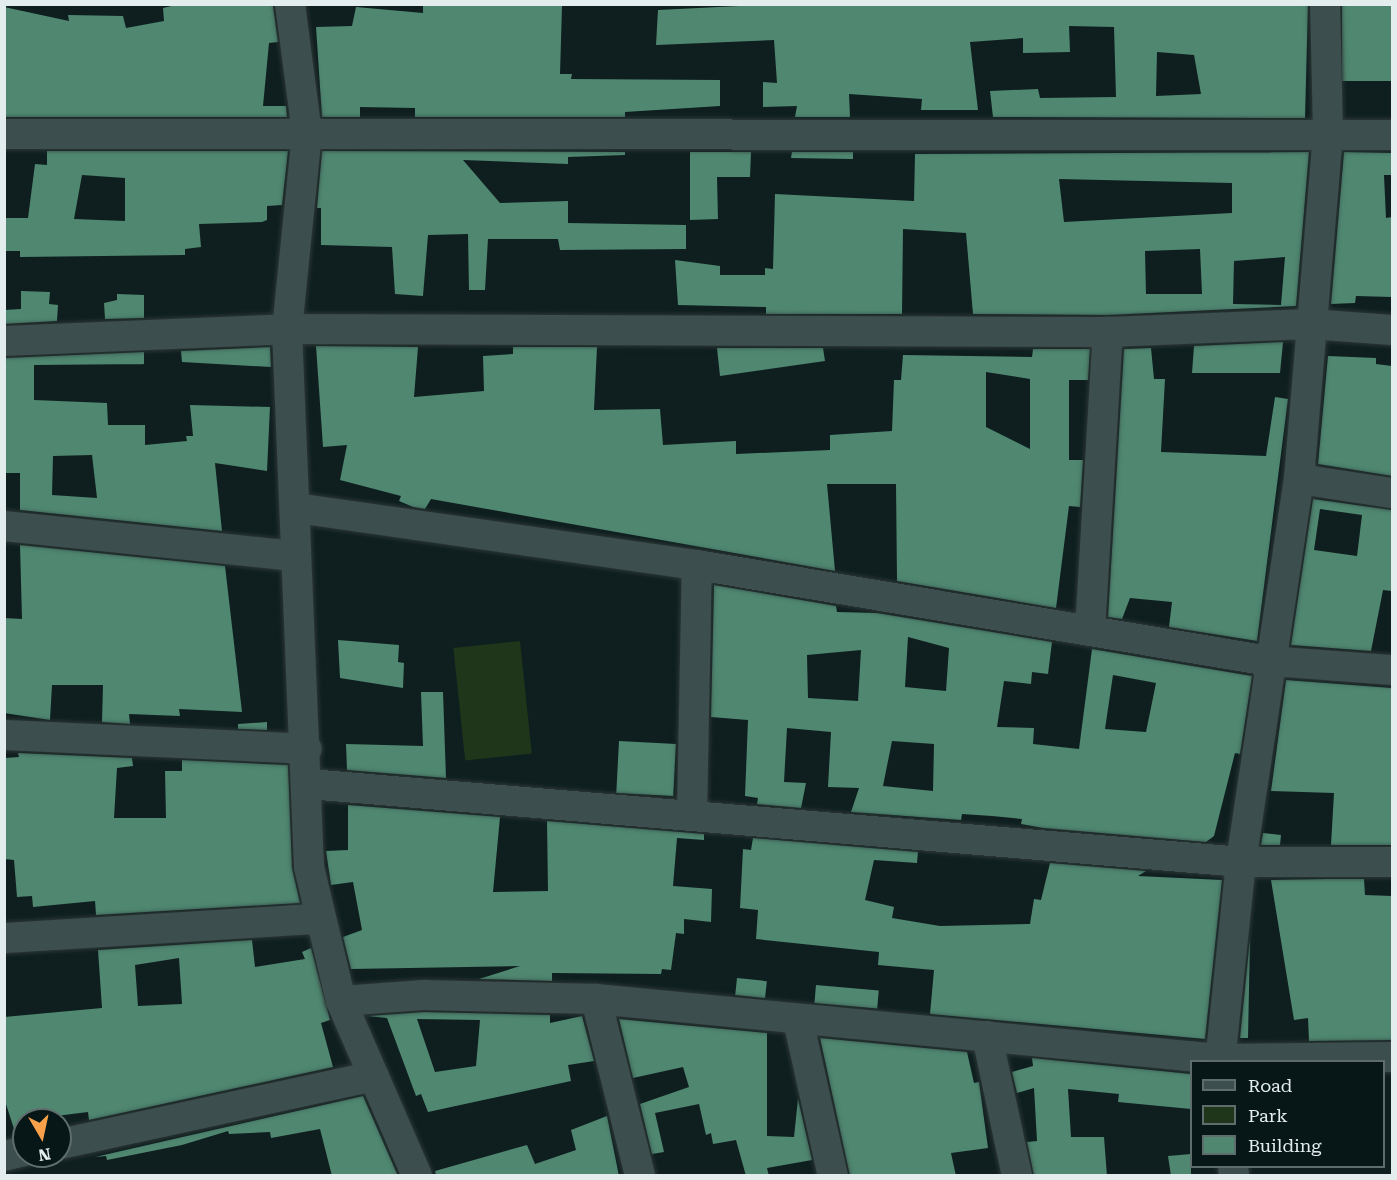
<!DOCTYPE html>
<html>
<head>
<meta charset="utf-8">
<style>
  body { margin:0 }
  #map { position:relative; width:1397px; height:1180px; overflow:hidden; background:#0f1f1f; font-family:"Roboto Serif",serif }
  div>[style] { position:absolute }
  .green>* { inset:0; background:#1f361b; transform-origin:0 0 }
  .building>* { inset:0; background:#4f8771; transform-origin:0 0 }
  .roads { filter:drop-shadow(0 0 2px #2d3737) drop-shadow(0 0 2px #2d3737) }
  .minor>* { height:30px; margin:-15px; padding:0 15px; transform-origin:15px; border-radius:15px; background:#3d4e4e }
  span { translate:-50% -50%; white-space:nowrap; text-align:center; line-height:1.15; -webkit-text-stroke:5px #071616; paint-order:stroke }
  .frame { position:absolute; inset:0; border:6px solid #e3eded; pointer-events:none }
  .legend { position:absolute; left:1190px; top:1060px; width:195px; height:108px; box-sizing:border-box; background:#071616; border:2px solid #5f6c6c; margin:0; padding:8px 10px; list-style:none; font-size:18px; color:#e3eded }
  .legend li { display:flex; align-items:center; gap:12px; height:30px }
  .legend b { width:30px; border:2px solid #5f6c6c }
  .north { position:absolute; left:12px; top:1108px; width:60px; height:60px; box-sizing:border-box; background:#071616; border:2px solid #5f6c6c; border-radius:50%; rotate:171deg; font-size:16px; font-weight:700; line-height:24px; text-align:center; color:#e3eded }
  .north::after { content:''; display:block; margin:auto; width:21px; height:27px; background:#f8a14a; clip-path:polygon(50% 0,100% 100%,50% 72%,0 100%) }
</style>
</head>
<body>
<div id="map">
  <div class="green">
    <i style="left:520px;top:641px;width:113px;height:67px;rotate:84deg"></i>
  </div>
  <div class="building">
    <i style="clip-path:polygon(180px 4px,273px 6px,278px 42px,269px 43px,263px 106px,286px 106px,287px 117px,4px 117px,4px 7px,69px 21px,68px 15px,123px 16px,126px 28px,164px 21px,163px 8px)"></i>
    <i style="clip-path:polygon(423px 4px,562px 6px,560px 74px,572px 74px,571px 79px,720px 80px,720px 106px,625px 112px,625px 117px,415px 117px,415px 108px,360px 107px,360px 117px,322px 117px,316px 27px,352px 26px,356px 7px,423px 13px)"></i>
    <i style="clip-path:polygon(evenodd,781px 4px,1308px 4px,1305px 118px,993px 117px,990px 91px,1038px 89px,1040px 98px,1116px 97px,1114px 27px,1069px 26px,1070px 52px,1023px 53px,1023px 38px,970px 42px,978px 110px,921px 110px,922px 99px,849px 94px,850px 117px,795px 117px,797px 106px,763px 107px,763px 82px,777px 83px,774px 40px,656px 45px,658px 10px,781px 4px,1157px 52px,1194px 55px,1201px 94px,1156px 96px,1157px 52px)"></i>
    <i style="left:1342px;top:4px;width:50px;height:77px"></i>
    <i style="clip-path:polygon(evenodd,47px 151px,288px 151px,282px 205px,267px 206px,267px 220px,262px 222px,199px 224px,201px 247px,185px 249px,185px 255px,20px 257px,20px 251px,4px 251px,4px 218px,28px 218px,35px 164px,47px 165px,47px 151px,82px 175px,125px 178px,125px 221px,74px 219px,82px 175px)"></i>
    <i style="clip-path:polygon(322px 151px,625px 152px,625px 155px,568px 157px,568px 164px,463px 160px,500px 203px,568px 201px,568px 223px,686px 225px,686px 249px,560px 250px,558px 239px,488px 239px,485px 290px,469px 290px,468px 234px,428px 235px,423px 296px,395px 294px,392px 247px,321px 245px,321px 208px,317px 208px)"></i>
    <i style="clip-path:polygon(690px 152px,751px 152px,750px 177px,717px 177px,718px 219px,690px 220px)"></i>
    <i style="clip-path:polygon(792px 152px,853px 152px,853px 159px,791px 158px)"></i>
    <i style="clip-path:polygon(evenodd,1309px 152px,1296px 306px,1108px 315px,973px 314px,966px 233px,903px 229px,902px 314px,766px 314px,766px 307px,678px 305px,675px 260px,720px 266px,720px 275px,765px 275px,765px 268px,773px 269px,775px 194px,914px 201px,915px 154px,1309px 152px,1059px 179px,1232px 183px,1232px 213px,1064px 222px,1059px 179px,1309px 152px,1200px 249px,1202px 294px,1146px 294px,1145px 251px,1200px 249px,1309px 152px,1285px 257px,1281px 305px,1233px 304px,1234px 261px,1285px 257px)"></i>
    <i style="clip-path:polygon(1344px 152px,1392px 153px,1392px 175px,1384px 175px,1386px 218px,1392px 217px,1392px 297px,1356px 296px,1355px 303px,1331px 304px)"></i>
    <i style="clip-path:polygon(21px 291px,50px 292px,49px 304px,58px 305px,57px 321px,4px 324px,4px 310px,21px 309px)"></i>
    <i style="clip-path:polygon(117px 294px,144px 295px,144px 318px,105px 319px,104px 303px,117px 300px)"></i>
    <i style="clip-path:polygon(1283px 342px,1280px 373px,1192px 373px,1194px 346px)"></i>
    <i style="clip-path:polygon(evenodd,316px 346px,418px 347px,414px 397px,484px 391px,483px 356px,513px 354px,513px 347px,597px 347px,594px 410px,660px 409px,663px 445px,736px 441px,736px 454px,830px 450px,830px 435px,892px 431px,894px 380px,901px 380px,903px 355px,1032px 357px,1033px 349px,1090px 349px,1088px 380px,1069px 380px,1069px 460px,1083px 460px,1080px 507px,1069px 506px,1056px 608px,897px 581px,896px 484px,827px 484px,835px 571px,431px 499px,425px 509px,413px 507px,399px 501px,401px 496px,340px 480px,347px 445px,323px 447px,316px 346px,986px 372px,1030px 379px,1030px 449px,986px 427px,986px 372px)"></i>
    <i style="clip-path:polygon(270px 347px,271px 367px,182px 362px,181px 351px)"></i>
    <i style="clip-path:polygon(717px 348px,823px 348px,825px 361px,720px 376px)"></i>
    <i style="clip-path:polygon(1151px 348px,1154px 379px,1165px 379px,1161px 452px,1266px 456px,1275px 397px,1288px 399px,1257px 641px,1169px 627px,1172px 602px,1130px 598px,1122px 619px,1108px 617px,1124px 349px)"></i>
    <i style="clip-path:polygon(evenodd,144px 352px,144px 364px,34px 365px,34px 400px,107px 403px,108px 425px,145px 425px,145px 445px,187px 441px,186px 436px,193px 436px,190px 405px,270px 407px,267px 471px,215px 463px,222px 531px,20px 510px,20px 473px,4px 473px,4px 358px,144px 352px,92px 455px,97px 498px,52px 495px,53px 456px,92px 455px)"></i>
    <i style="clip-path:polygon(1328px 356px,1376px 358px,1376px 364px,1392px 366px,1392px 476px,1318px 464px)"></i>
    <i style="clip-path:polygon(evenodd,1313px 499px,1392px 510px,1392px 591px,1383px 590px,1371px 651px,1291px 645px,1313px 499px,1320px 509px,1362px 515px,1357px 556px,1314px 550px,1320px 509px)"></i>
    <i style="clip-path:polygon(20px 545px,225px 566px,242px 712px,179px 709px,180px 716px,129px 714px,130px 724px,102px 722px,103px 685px,52px 685px,50px 720px,4px 713px,4px 618px,22px 619px)"></i>
    <i style="clip-path:polygon(evenodd,714px 585px,836px 606px,837px 612px,877px 613px,1052px 642px,1048px 674px,1032px 672px,1031px 684px,1004px 681px,997px 727px,1034px 728px,1033px 744px,1079px 749px,1092px 649px,1252px 676px,1240px 754px,1235px 753px,1214px 836px,1206px 842px,1043px 828px,1021px 824px,1022px 819px,992px 816px,962px 814px,961px 820px,851px 812px,859px 788px,828px 787px,831px 732px,787px 728px,784px 782px,806px 783px,801px 808px,757px 804px,758px 798px,745px 796px,748px 720px,711px 717px,714px 585px,908px 637px,949px 648px,946px 691px,905px 687px,908px 637px,714px 585px,861px 650px,858px 701px,808px 698px,807px 655px,861px 650px,714px 585px,1113px 675px,1156px 683px,1146px 732px,1105px 729px,1113px 675px,714px 585px,892px 741px,934px 744px,933px 791px,883px 786px,892px 741px)"></i>
    <i style="clip-path:polygon(338px 640px,399px 645px,398px 662px,404px 663px,403px 688px,340px 678px)"></i>
    <i style="clip-path:polygon(1286px 680px,1392px 688px,1392px 845px,1331px 845px,1334px 793px,1271px 791px)"></i>
    <i style="clip-path:polygon(421px 692px,443px 692px,446px 778px,347px 770px,346px 744px,423px 746px)"></i>
    <i style="clip-path:polygon(267px 722px,267px 730px,238px 729px,238px 724px)"></i>
    <i style="left:619px;top:741px;width:57px;height:52px;rotate:3deg"></i>
    <i style="clip-path:polygon(18px 753px,132px 758px,133px 766px,117px 768px,114px 818px,166px 818px,165px 771px,182px 771px,182px 760px,288px 765px,292px 868px,300px 903px,96px 915px,95px 901px,33px 907px,32px 896px,17px 897px,14px 860px,4px 859px,4px 758px,19px 757px)"></i>
    <i style="clip-path:polygon(348px 805px,500px 817px,493px 892px,548px 891px,547px 821px,704px 834px,704px 840px,677px 838px,673px 886px,712px 889px,711px 922px,684px 919px,684px 934px,676px 933px,671px 970px,662px 969px,661px 974px,552px 973px,552px 981px,479px 979px,520px 966px,351px 969px,343px 937px,362px 930px,353px 882px,331px 885px,326px 851px,348px 850px)"></i>
    <i style="clip-path:polygon(1263px 833px,1281px 835px,1280px 845px,1261px 845px)"></i>
    <i style="clip-path:polygon(753px 838px,918px 852px,917px 863px,874px 860px,865px 900px,894px 907px,892px 918px,940px 926px,1030px 924px,1034px 899px,1041px 900px,1050px 863px,1146px 871px,1138px 876px,1222px 880px,1205px 1039px,930px 1014px,934px 970px,878px 965px,879px 952px,756px 939px,758px 910px,740px 908px,743px 849px,751px 850px)"></i>
    <i style="clip-path:polygon(1328px 879px,1364px 879px,1365px 895px,1392px 896px,1392px 1040px,1309px 1041px,1308px 1018px,1294px 1020px,1271px 880px)"></i>
    <i style="clip-path:polygon(1250px 938px,1248px 1038px,1240px 1038px)"></i>
    <i style="clip-path:polygon(evenodd,252px 940px,255px 967px,305px 959px,302px 952px,311px 948px,330px 1020px,321px 1023px,333px 1067px,89px 1120px,88px 1112px,24px 1120px,24px 1134px,16px 1135px,4px 1098px,4px 1017px,102px 1008px,98px 950px,252px 940px,179px 958px,182px 1004px,138px 1006px,135px 965px,179px 958px)"></i>
    <i style="left:737px;top:978px;width:30px;height:17px;rotate:6deg"></i>
    <i style="left:816px;top:985px;width:63px;height:18px;rotate:5deg"></i>
    <i style="clip-path:polygon(evenodd,424px 1012px,550px 1015px,550px 1023px,582px 1016px,594px 1061px,568px 1065px,571px 1081px,428px 1112px,421px 1094px,416px 1096px,387px 1018px,368px 1016px,424px 1012px,417px 1019px,480px 1020px,476px 1066px,435px 1072px,417px 1019px)"></i>
    <i style="clip-path:polygon(619px 1019px,767px 1033px,767px 1136px,794px 1137px,798px 1099px,812px 1160px,767px 1168px,769px 1176px,746px 1176px,736px 1140px,713px 1144px,711px 1133px,706px 1135px,699px 1104px,655px 1113px,664px 1152px,652px 1154px,640px 1104px,689px 1087px,683px 1067px,633px 1078px)"></i>
    <i style="clip-path:polygon(820px 1038px,967px 1052px,974px 1083px,979px 1082px,988px 1148px,951px 1153px,956px 1176px,850px 1176px)"></i>
    <i style="clip-path:polygon(1032px 1058px,1191px 1074px,1191px 1109px,1118px 1102px,1119px 1094px,1068px 1089px,1071px 1137px,1104px 1137px,1107px 1176px,1034px 1176px,1027px 1142px,1037px 1141px,1034px 1088px,1017px 1093px,1012px 1072px,1033px 1066px)"></i>
    <i style="clip-path:polygon(363px 1096px,398px 1176px,332px 1176px,320px 1129px,271px 1138px,270px 1132px,229px 1134px,228px 1131px,182px 1145px,107px 1160px,106px 1156px,95px 1157px)"></i>
    <i style="clip-path:polygon(607px 1116px,619px 1176px,436px 1176px,435px 1171px,527px 1145px,535px 1164px,576px 1150px,571px 1130px)"></i>
    <i style="clip-path:polygon(1191px 1154px,1191px 1176px,1171px 1176px,1168px 1156px)"></i>
  </div>
  <div class="roads">
    <div class="minor">
      <i style="left:290px;top:4px;width:130px;rotate:82.5deg"></i>
      <i style="left:307px;top:133px;width:197px;rotate:95.8deg"></i>
      <i style="left:287px;top:329px;width:538px;rotate:87.66deg"></i>
      <i style="left:309px;top:867px;width:138px;rotate:76.6deg"></i>
      <i style="left:341px;top:1001px;width:191px;rotate:66.5deg"></i>
      <i style="left:4px;top:134px;width:1388px;rotate:0.04deg"></i>
      <i style="left:4px;top:341px;width:283px;rotate:-2.4deg"></i>
      <i style="left:287px;top:329px;width:821px;rotate:0.21deg"></i>
      <i style="left:1108px;top:332px;width:202px;rotate:-2.3deg"></i>
      <i style="left:1310px;top:324px;width:82px;rotate:4.2deg"></i>
      <i style="left:1299px;top:479px;width:94px;rotate:8.6deg"></i>
      <i style="left:296px;top:508px;width:405px;rotate:8.1deg"></i>
      <i style="left:697px;top:565px;width:580px;rotate:9.53deg"></i>
      <i style="left:1269px;top:661px;width:123px;rotate:4.2deg"></i>
      <i style="left:4px;top:526px;width:292px;rotate:5.9deg"></i>
      <i style="left:1090px;top:631px;width:300px;rotate:-86.6deg"></i>
      <i style="left:4px;top:735px;width:303px;rotate:2.6deg"></i>
      <i style="left:309px;top:784px;width:935px;rotate:4.78deg"></i>
      <i style="left:1241px;top:862px;width:151px"></i>
      <i style="left:692px;top:816px;width:251px;rotate:-88.9deg"></i>
      <i style="left:4px;top:938px;width:316px;rotate:-3.5deg"></i>
      <i style="left:596px;top:999px;width:182px;rotate:76deg"></i>
      <i style="left:341px;top:1001px;width:83px;rotate:-4.1deg"></i>
      <i style="left:424px;top:995px;width:172px;rotate:1.3deg"></i>
      <i style="left:596px;top:999px;width:626px;rotate:5.5deg"></i>
      <i style="left:1219px;top:1059px;width:173px;rotate:-0.7deg"></i>
      <i style="left:798px;top:1020px;width:160px;rotate:77.4deg"></i>
      <i style="left:987px;top:1036px;width:143px;rotate:77.9deg"></i>
      <i style="left:1220px;top:1062px;width:201px;rotate:-84deg"></i>
      <i style="left:1241px;top:862px;width:387px;rotate:-81.4deg"></i>
      <i style="left:1299px;top:479px;width:347px;rotate:-85.2deg"></i>
      <i style="left:1328px;top:133px;width:129px;rotate:-91.3deg"></i>
      <i style="left:60px;top:1144px;width:321px;rotate:-12.2deg"></i>
      <i style="left:4px;top:1156px;width:21px;rotate:-14deg"></i>
      <i style="left:1233px;top:1166px;width:10px;rotate:84deg"></i>
    </div>
  </div>
  <div class="frame"></div>
  <ul class="legend">
  <li><b style="height:8px;background:#3d4e4e"></b>Road</li>
  <li><b style="height:16px;background:#1f361b"></b>Park</li>
  <li><b style="height:16px;background:#4f8771"></b>Building</li>
  </ul>
  <div class="north">N</div>
</div>
</body>
</html>
